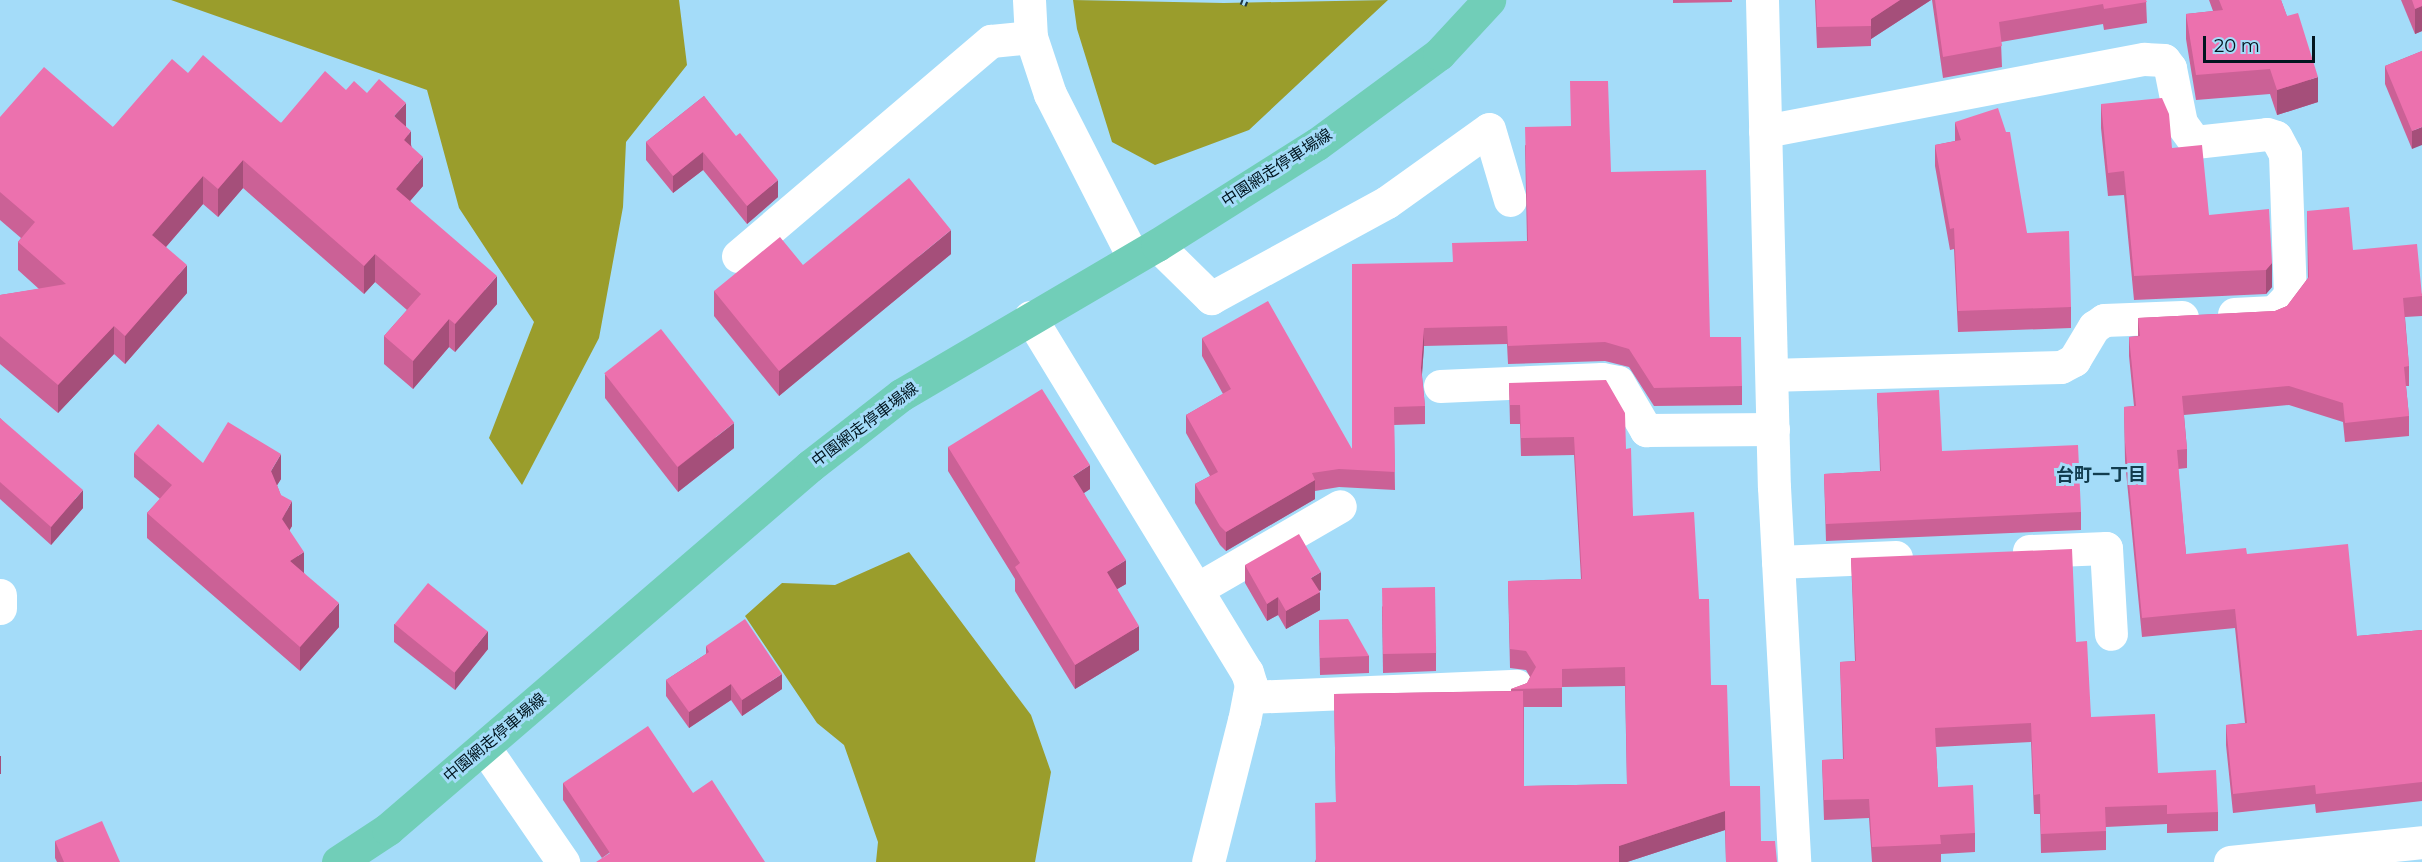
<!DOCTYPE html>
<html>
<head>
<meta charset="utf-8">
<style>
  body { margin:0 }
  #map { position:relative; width:2422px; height:862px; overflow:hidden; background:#a4dcf9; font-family:Montserrat,"Noto Sans JP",sans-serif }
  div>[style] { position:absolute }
  .forest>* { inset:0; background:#9a9d2c }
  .minor>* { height:33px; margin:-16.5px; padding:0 16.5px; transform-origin:16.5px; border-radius:16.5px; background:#fff }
  .major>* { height:33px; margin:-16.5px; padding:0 16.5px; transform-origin:16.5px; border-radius:16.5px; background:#71ceb8 }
  .rail>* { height:7px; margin-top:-3.5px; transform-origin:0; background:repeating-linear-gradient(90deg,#a4dcf9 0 14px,#1d3744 0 28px); box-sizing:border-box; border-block:2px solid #1d3744 }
  .wall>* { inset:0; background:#cb6196 }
  .shaded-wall>* { inset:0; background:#a54f7a; transform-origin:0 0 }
  .building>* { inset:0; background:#ec71ae; transform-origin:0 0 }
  span { translate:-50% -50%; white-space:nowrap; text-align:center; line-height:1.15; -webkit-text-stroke:6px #a4dcf9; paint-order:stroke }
  .street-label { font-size:16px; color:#01151f }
  .neighbourhood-label { font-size:18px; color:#123d4f; font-weight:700 }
  .scale { position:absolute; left:2203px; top:36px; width:112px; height:27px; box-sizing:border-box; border:3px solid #01151f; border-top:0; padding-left:8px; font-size:18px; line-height:21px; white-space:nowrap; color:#01151f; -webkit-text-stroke:4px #a4dcf9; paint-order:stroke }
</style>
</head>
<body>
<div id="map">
  <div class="forest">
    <i style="clip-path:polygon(171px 0,679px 0,687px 65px,626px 142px,623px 207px,599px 338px,522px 485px,489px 438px,534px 322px,459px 208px,427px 90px)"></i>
    <i style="clip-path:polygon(1073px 0,1224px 3px,1388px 0,1249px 130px,1155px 165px,1112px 142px,1077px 29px)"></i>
    <i style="clip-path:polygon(909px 552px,1031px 715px,1051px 772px,1035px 862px,876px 862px,878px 842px,844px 745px,817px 723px,745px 616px,782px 583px,835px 585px)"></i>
  </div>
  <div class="minor">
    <i style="left:1029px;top:0;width:37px;rotate:87deg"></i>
    <i style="left:1031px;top:37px;width:60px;rotate:71.6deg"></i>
    <i style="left:1050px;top:94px;width:183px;rotate:63deg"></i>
    <i style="left:1762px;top:0;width:487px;rotate:88.6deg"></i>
    <i style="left:1774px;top:487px;width:376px;rotate:86.9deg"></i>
    <i style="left:1765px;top:131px;width:386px;rotate:-10.8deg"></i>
    <i style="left:2144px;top:59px;width:20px;rotate:3deg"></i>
    <i style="left:2164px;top:60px;width:10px;rotate:53deg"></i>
    <i style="left:2170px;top:68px;width:56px;rotate:78.7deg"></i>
    <i style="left:2181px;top:123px;width:24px;rotate:54deg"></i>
    <i style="left:2195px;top:142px;width:72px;rotate:-6.3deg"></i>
    <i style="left:2267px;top:134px;width:9px;rotate:18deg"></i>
    <i style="left:2276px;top:137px;width:19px;rotate:62deg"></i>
    <i style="left:2285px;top:154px;width:141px;rotate:88deg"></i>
    <i style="left:2290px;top:295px;width:23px;rotate:133deg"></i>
    <i style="left:2274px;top:312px;width:40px;rotate:177.1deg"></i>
    <i style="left:1157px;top:245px;width:76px;rotate:44.5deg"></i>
    <i style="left:1211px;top:298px;width:200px;rotate:-28.6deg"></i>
    <i style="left:1387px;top:202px;width:125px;rotate:-35.6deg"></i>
    <i style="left:1489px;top:129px;width:74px;rotate:73.5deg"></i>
    <i style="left:738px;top:256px;width:332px;rotate:-40.4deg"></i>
    <i style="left:991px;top:41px;width:40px;rotate:-5.7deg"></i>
    <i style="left:1030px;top:317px;width:416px;rotate:58.6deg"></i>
    <i style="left:1247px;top:672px;width:14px;rotate:73deg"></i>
    <i style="left:1251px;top:685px;width:36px;rotate:101deg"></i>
    <i style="left:1244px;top:720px;width:146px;rotate:104.2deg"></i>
    <i style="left:1772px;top:375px;width:289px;rotate:-1.6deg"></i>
    <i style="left:2061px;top:367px;width:15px;rotate:-28deg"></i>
    <i style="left:2074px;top:360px;width:39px;rotate:-59deg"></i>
    <i style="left:2094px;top:327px;width:12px;rotate:-35deg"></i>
    <i style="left:2104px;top:320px;width:78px;rotate:-2.2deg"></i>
    <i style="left:1440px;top:386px;width:162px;rotate:-2.5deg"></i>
    <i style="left:1602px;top:379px;width:16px;rotate:11deg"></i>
    <i style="left:1618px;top:382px;width:56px;rotate:59.7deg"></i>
    <i style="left:1646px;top:430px;width:127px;rotate:-0.5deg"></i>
    <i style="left:2029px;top:551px;width:77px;rotate:-2.2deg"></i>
    <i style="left:2106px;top:548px;width:86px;rotate:86.7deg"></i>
    <i style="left:1778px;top:562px;width:118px;rotate:-2.4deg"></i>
    <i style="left:1197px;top:589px;width:165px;rotate:-30.1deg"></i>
    <i style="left:0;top:595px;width:13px;rotate:90deg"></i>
    <i style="left:1249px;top:697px;width:268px;rotate:-2.4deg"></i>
    <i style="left:484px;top:747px;width:140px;rotate:55.5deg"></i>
    <i style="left:2230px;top:862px;width:193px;rotate:-5.9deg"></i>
  </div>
  <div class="major">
    <i style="left:338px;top:862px;width:60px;rotate:-33.4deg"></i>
    <i style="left:388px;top:829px;width:557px;rotate:-40.7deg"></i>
    <i style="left:810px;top:466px;width:115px;rotate:-38deg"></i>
    <i style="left:901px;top:395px;width:297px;rotate:-30.4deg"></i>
    <i style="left:1157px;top:245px;width:189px;rotate:-32.3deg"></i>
    <i style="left:1317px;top:144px;width:152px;rotate:-36.4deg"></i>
    <i style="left:1439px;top:54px;width:74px;rotate:-47.2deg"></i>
  </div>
  <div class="rail">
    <i style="left:1243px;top:5px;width:5px;rotate:-68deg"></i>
  </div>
  <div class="wall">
    <i style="clip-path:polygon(1673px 0,1732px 0,1732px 2px,1673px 3px)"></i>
    <i style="clip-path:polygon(1815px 0,1931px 0,1871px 39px,1871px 46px,1817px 48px)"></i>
    <i style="clip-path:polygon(1932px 0,2146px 0,2147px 23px,2104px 30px,2103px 24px,2001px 42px,2002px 67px,1943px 78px)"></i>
    <i style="clip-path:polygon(2209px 0,2281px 0,2318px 102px,2277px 115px,2270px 94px,2196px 100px,2186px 39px,2186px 14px,2213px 11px)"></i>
    <i style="clip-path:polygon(2401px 0,2422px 0,2422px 31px,2415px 34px)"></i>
    <i style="clip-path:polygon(2422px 51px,2412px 149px,2385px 84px,2385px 66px)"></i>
    <i style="clip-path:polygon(188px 73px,281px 123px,346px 90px,406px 127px,423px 186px,410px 201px,497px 304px,455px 352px,449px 347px,413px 389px,384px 364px,384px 336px,407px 310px,375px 282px,364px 294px,243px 188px,218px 217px,203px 204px,166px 247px,187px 293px,125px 364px,114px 354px,58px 413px,0 364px,0 295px,39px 289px,18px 270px,18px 242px,21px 238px,0 220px,0 117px,113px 127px)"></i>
    <i style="clip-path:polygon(704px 96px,778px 197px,747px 224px,703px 170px,673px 193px,646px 160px,646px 142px)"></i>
    <i style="clip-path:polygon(2101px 104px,2172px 148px,2209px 215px,2272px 263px,2272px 287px,2266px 294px,2134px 300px,2124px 195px,2108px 196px,2101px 128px)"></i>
    <i style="clip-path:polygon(1955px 122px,2027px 233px,2071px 307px,2071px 328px,1958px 332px,1954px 249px,1950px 250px,1935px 166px,1935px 145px,1955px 141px)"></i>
    <i style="clip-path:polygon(1525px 145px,1611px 172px,1710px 337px,1742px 386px,1742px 405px,1654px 406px,1629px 367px,1605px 361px,1508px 364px,1507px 344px,1424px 346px,1422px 375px,1425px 406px,1425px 424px,1394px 425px,1395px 490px,1339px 487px,1315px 491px,1315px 499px,1226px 551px,1220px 545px,1195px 503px,1195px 484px,1210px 476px,1186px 433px,1186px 415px,1223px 394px,1202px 356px,1202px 338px,1352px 449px,1452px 262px,1527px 241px)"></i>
    <i style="clip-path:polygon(2307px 211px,2353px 250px,2422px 294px,2422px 316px,2405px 317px,2409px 366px,2409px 386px,2406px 386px,2409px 416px,2409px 436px,2345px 442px,2343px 422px,2289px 405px,2184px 415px,2187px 449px,2187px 468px,2178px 469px,2186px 554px,2247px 554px,2357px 636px,2422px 630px,2422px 801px,2316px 813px,2315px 804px,2233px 813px,2226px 745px,2226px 725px,2245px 723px,2235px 628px,2142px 637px,2125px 461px,2124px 407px,2134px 406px,2129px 356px,2129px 337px,2138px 336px,2138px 318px,2275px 311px,2287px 306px,2308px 278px)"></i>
    <i style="clip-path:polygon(951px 254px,779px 396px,714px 316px,714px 291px,803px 265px)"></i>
    <i style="clip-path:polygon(605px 374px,734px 448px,678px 492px,605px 398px)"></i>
    <i style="clip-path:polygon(evenodd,1509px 383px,1626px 449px,1633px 516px,1699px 599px,1711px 685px,1730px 786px,1761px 841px,1777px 862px,1726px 862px,1725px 830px,1627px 862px,1315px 862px,1336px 802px,1334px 694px,1511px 691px,1511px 689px,1527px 683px,1530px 677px,1526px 670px,1510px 668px,1508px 581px,1581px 579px,1574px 455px,1521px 456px,1520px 424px,1510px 424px,1509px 383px,1625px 686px,1627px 784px,1524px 786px,1524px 707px,1562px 707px,1562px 687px,1625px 686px)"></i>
    <i style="clip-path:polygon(1877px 393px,1942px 451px,2081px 512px,2081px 530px,1826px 541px,1824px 474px,1880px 471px)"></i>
    <i style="clip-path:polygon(0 418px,83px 508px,51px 545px,0 499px)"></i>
    <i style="clip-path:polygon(948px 447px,1090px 489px,1084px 493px,1126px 584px,1117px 589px,1139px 650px,1075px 689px,1015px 591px,1015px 579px,948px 471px)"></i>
    <i style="clip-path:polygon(134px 453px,203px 463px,281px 479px,277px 485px,292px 526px,289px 530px,304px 573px,339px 627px,300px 671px,147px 538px,147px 513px,160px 499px,134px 477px)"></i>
    <i style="clip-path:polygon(1851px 558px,2076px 642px,2091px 717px,2158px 773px,2218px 812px,2218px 831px,2167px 833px,2167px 824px,2106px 827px,2106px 850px,2041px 853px,2040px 814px,2034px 814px,2031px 742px,1936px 747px,1938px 787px,1975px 833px,1975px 852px,1941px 854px,1941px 862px,1872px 862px,1869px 818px,1824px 820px,1822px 760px,1843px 759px,1840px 662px,1855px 661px)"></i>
    <i style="clip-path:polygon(1245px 565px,1321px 590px,1319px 591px,1320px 610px,1286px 629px,1278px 615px,1267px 621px,1245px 583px)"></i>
    <i style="clip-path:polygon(1382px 606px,1436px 653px,1436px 671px,1383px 673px)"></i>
    <i style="clip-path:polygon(1319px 620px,1369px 656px,1369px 673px,1320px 675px)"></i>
    <i style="clip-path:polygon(394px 624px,488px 649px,455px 690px,394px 642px)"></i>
    <i style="clip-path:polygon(706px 646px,782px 689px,742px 716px,731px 700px,689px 728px,666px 696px,666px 680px,706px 654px)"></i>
    <i style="clip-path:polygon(563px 783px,693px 793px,602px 858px,563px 800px)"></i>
    <i style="clip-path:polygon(55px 841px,120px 862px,57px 862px,55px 858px)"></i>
  </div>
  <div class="shaded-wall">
    <i style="clip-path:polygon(1900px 0,1931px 0,1871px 39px,1871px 19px)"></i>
    <i style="clip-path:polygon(2422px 6px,2422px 31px,2415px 34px,2415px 9px)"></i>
    <i style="clip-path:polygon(2318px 77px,2318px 102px,2277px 115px,2277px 90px)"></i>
    <i style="clip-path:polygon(406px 103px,406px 131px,394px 116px)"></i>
    <i style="clip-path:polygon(2422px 127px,2422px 145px,2412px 149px,2412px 131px)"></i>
    <i style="clip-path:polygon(411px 131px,411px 159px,404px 140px)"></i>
    <i style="clip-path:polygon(703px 152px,703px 170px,673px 193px,673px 176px)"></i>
    <i style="clip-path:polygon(423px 157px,423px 186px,396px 217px,396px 189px)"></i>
    <i style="clip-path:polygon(243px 160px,243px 188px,218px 217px,218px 189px)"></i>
    <i style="clip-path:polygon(203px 176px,203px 204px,152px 263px,152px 235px)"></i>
    <i style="clip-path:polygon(778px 180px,778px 197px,747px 224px,747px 206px)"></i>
    <i style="clip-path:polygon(951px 230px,951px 254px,779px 396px,779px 371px)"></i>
    <i style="clip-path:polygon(375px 254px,375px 282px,364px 294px,364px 266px)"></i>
    <i style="clip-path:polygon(2272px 263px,2272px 287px,2266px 294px,2266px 270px)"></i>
    <i style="clip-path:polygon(187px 265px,187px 293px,125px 364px,125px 336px)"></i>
    <i style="clip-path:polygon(497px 276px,497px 304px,455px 352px,455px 324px)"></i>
    <i style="clip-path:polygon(449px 319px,449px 347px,413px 389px,413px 361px)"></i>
    <i style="clip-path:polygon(114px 326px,114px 354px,58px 413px,58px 385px)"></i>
    <i style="clip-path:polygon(1424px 328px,1424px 346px,1421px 386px,1421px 368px)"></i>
    <i style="clip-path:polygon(734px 423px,734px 448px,678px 492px,678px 467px)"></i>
    <i style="clip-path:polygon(281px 454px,281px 479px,271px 495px,271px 471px)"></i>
    <i style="clip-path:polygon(1090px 465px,1090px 489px,1073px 500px,1073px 476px)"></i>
    <i style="clip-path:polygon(1315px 480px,1315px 499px,1226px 551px,1226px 532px)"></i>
    <i style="clip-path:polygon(83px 490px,83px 508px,51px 545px,51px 527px)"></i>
    <i style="clip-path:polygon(292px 501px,292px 526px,282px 544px,282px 519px)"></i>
    <i style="clip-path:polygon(304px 552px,304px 576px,290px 561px)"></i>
    <i style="clip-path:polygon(1126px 560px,1126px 584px,1107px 595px,1107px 572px)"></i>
    <i style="clip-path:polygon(1321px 572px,1321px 590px,1311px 595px,1311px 578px)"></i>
    <i style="clip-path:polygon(1320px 592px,1320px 610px,1286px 629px,1286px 611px)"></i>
    <i style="clip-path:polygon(1278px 597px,1278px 615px,1267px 621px,1267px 604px)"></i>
    <i style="clip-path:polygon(339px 603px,339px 627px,300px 671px,300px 647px)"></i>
    <i style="clip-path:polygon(1139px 626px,1139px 650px,1075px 689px,1075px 665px)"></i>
    <i style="clip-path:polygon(488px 631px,488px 649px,455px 690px,455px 672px)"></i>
    <i style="clip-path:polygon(782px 674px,782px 689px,742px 716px,742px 700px)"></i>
    <i style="clip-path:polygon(731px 684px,731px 700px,689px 728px,689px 712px)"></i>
    <i style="left:1px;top:756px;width:18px;height:1px;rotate:90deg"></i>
    <i style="clip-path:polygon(1725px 811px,1725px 830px,1627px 862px,1619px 862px,1619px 846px)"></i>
  </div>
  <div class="building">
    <i style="clip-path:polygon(1816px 0,1900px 0,1871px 19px,1871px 26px,1817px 27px)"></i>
    <i style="clip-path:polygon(1935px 0,2146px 0,2147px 2px,2104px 9px,2103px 4px,1999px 22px,2002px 46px,1943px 57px)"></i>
    <i style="clip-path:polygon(2219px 0,2281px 0,2287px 16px,2298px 13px,2318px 77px,2277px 90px,2270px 69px,2196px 75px,2186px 14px,2223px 10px)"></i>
    <i style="clip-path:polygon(2412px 0,2422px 0,2422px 6px,2415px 9px)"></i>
    <i style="clip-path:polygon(2422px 51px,2422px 127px,2412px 131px,2385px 66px)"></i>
    <i style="clip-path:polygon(203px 55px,281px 123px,325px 71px,346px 90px,354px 81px,367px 93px,379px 79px,406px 103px,394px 116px,411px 131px,404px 140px,423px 157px,396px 189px,497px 276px,455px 324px,449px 319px,413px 361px,384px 336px,421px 294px,375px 254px,364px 266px,243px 160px,218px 189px,203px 176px,152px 235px,187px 265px,125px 336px,114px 326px,58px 385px,0 336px,0 295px,66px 284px,18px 242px,35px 222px,0 192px,0 117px,44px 67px,113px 127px,172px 59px,188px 73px)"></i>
    <i style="clip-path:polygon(1570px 81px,1608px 81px,1611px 172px,1706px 170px,1710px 337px,1741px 337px,1742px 386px,1654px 388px,1629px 349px,1605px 342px,1508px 346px,1507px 326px,1424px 328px,1421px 368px,1425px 406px,1394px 407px,1395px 472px,1339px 469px,1312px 473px,1315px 480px,1226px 532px,1220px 526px,1195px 484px,1218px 472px,1186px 415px,1231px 389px,1202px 338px,1268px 301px,1352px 449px,1352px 264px,1453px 262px,1452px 243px,1528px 241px,1525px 127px,1571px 126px)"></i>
    <i style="clip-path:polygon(704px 96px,736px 136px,740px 133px,778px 180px,747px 206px,703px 152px,673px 176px,646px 142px)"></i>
    <i style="clip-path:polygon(2162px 98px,2169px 114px,2172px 148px,2202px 145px,2209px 215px,2269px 209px,2272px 263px,2266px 270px,2134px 276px,2124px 171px,2108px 173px,2101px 104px)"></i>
    <i style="clip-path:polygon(1998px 108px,2006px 132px,2010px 132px,2027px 233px,2069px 231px,2071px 307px,1958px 311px,1954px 228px,1950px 229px,1935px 145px,1961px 140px,1955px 122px)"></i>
    <i style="clip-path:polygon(909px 178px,951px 230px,779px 371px,714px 291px,780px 237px,803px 265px)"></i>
    <i style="clip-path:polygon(2349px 207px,2353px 250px,2417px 244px,2422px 296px,2403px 298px,2409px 366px,2404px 367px,2409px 416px,2345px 423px,2343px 403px,2289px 386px,2182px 396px,2187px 449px,2177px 450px,2186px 554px,2246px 548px,2247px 554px,2348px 544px,2357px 636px,2422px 630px,2422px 782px,2316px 794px,2315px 785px,2233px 794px,2226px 725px,2247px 723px,2235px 609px,2142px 618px,2125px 442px,2124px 407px,2136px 406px,2129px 337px,2140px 336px,2138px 318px,2275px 311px,2287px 306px,2309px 277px,2307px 211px)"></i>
    <i style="left:661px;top:329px;width:119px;height:72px;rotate:52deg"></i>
    <i style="clip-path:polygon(1606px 380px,1625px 413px,1626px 449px,1631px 448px,1633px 516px,1694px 512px,1699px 599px,1709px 599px,1711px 685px,1727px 685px,1730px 786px,1760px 786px,1761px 841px,1775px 841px,1777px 862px,1726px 862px,1725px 811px,1619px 846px,1619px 862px,1316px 862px,1315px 803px,1336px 802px,1334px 694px,1523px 691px,1524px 786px,1627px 784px,1625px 667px,1562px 669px,1562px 688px,1511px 689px,1527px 683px,1536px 667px,1526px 651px,1510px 649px,1508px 581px,1582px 579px,1574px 437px,1521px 438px,1520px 405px,1510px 405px,1509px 383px)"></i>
    <i style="clip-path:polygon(1042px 389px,1090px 465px,1073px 476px,1126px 560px,1107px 572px,1139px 626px,1075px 665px,1015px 567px,1020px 563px,948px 447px)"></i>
    <i style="clip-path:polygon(1939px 390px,1942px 451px,2078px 445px,2081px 512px,1826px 524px,1824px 474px,1881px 471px,1877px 393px)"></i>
    <i style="clip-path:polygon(0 418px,83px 490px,51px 527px,0 482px)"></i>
    <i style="clip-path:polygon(228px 422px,281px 454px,271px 471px,281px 495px,292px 501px,282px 519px,304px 552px,290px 561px,339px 603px,300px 647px,147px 513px,172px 485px,134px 453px,158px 424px,203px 463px)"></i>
    <i style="clip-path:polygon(1299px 534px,1321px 572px,1311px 578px,1320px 592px,1286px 611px,1278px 597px,1267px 604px,1245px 565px)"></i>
    <i style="clip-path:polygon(2072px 549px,2076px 642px,2087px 641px,2091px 717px,2155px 714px,2158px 773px,2216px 770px,2218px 812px,2167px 814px,2167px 805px,2105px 807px,2106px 831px,2041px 834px,2040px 794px,2034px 795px,2031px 723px,1935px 728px,1938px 787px,1973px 785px,1975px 833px,1940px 835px,1941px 844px,1872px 847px,1869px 799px,1824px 800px,1822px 760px,1844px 759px,1840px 662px,1856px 661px,1851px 558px)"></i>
    <i style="left:428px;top:583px;width:77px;height:53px;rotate:39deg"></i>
    <i style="left:1435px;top:587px;width:66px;height:53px;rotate:89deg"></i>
    <i style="clip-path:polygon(745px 619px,782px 674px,742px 700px,731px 684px,689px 712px,666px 680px,709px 652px,706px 646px)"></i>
    <i style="clip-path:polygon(1348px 619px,1369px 656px,1320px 658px,1319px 620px)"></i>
    <i style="clip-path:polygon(648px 726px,693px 793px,712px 780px,765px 862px,596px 862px,610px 853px,563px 783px)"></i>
    <i style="clip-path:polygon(102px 821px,120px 862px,64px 862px,55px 841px)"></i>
  </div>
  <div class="street-label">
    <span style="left:1277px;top:168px;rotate:-33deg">中園網走停車場線</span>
    <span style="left:865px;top:425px;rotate:-37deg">中園網走停車場線</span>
    <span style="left:495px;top:738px;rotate:-40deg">中園網走停車場線</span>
  </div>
  <div class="neighbourhood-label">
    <span style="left:2101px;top:475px">台町一丁目</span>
  </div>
  <div class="scale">20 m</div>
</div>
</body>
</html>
